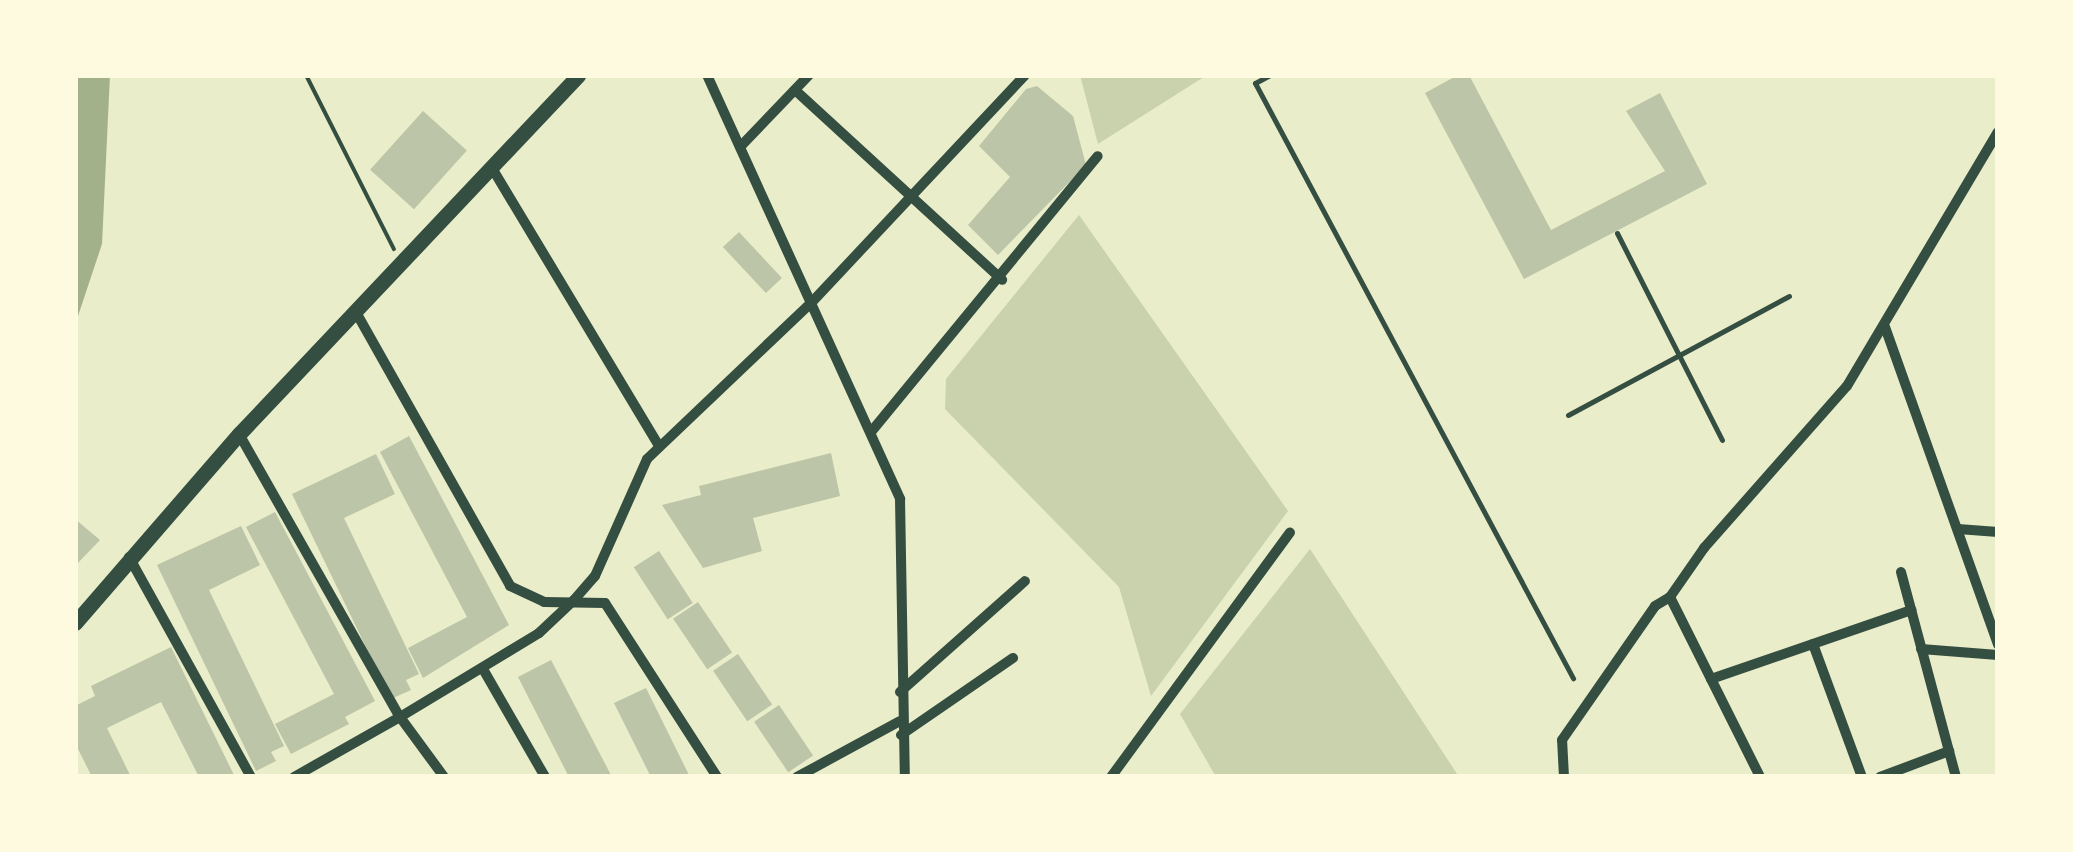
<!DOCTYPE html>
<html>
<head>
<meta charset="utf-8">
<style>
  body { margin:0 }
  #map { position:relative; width:2073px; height:852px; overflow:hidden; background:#e9edc9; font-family:"Exo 2",sans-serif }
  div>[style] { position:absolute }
  .green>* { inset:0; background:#cad2ad }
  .water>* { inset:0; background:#a3b18a }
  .building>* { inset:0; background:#bcc5a7; transform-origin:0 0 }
  .path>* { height:4px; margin:-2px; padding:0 2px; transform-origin:2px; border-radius:2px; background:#344e41 }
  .service>* { height:5px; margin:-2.5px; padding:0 2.5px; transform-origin:2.5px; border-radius:2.5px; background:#344e41 }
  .minor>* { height:10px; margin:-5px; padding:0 5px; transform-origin:5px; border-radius:5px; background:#344e41 }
  .secondary>* { height:15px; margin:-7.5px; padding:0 7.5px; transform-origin:7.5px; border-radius:7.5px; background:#344e41 }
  span { translate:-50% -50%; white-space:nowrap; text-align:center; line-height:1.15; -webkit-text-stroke:8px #fefae0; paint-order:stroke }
  .frame { position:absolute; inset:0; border:78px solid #fefae0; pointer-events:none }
</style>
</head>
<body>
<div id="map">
  <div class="green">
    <i style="clip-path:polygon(1080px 75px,1207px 75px,1098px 144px)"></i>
    <i style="clip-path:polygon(1079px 215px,1288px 511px,1151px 696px,1119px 587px,945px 409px,946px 379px)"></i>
    <i style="clip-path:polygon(1310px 549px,1459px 777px,1216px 777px,1180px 714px)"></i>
  </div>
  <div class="water">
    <i style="clip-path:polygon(75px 75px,110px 75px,102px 244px,75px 325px)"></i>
  </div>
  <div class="building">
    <i style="clip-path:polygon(1458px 75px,1469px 75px,1551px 230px,1665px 171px,1626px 111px,1660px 93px,1707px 184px,1524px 279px,1425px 93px)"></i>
    <i style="clip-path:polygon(1037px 86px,1073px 116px,1086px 165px,998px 255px,968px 225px,1010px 177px,979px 146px,1026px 89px)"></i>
    <i style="left:423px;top:111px;width:59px;height:79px;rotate:42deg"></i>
    <i style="left:739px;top:232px;width:63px;height:22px;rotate:47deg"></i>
    <i style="clip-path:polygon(409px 436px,509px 625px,423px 678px,408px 648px,467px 617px,380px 452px)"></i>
    <i style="clip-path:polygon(831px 453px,840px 496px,753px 518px,762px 551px,703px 568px,662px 505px,701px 495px,699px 486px)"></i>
    <i style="clip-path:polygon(376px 454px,395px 494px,344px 518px,419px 674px,406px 680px,411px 690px,391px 699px,292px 494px)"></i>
    <i style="clip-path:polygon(275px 512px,375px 701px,345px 717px,349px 724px,291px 754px,275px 724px,334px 694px,246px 527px)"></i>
    <i style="clip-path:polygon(75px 519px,100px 540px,75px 566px)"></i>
    <i style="clip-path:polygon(241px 526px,260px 565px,209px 590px,284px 746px,271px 752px,276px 761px,256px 771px,157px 565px)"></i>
    <i style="left:659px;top:551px;width:62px;height:30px;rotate:57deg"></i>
    <i style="left:698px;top:602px;width:61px;height:30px;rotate:56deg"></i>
    <i style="clip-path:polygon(171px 647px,235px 777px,199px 777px,161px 702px,107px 728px,131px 777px,92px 777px,75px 743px,75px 706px,95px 696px,91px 686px)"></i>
    <i style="left:738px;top:654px;width:61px;height:30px;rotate:56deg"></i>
    <i style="clip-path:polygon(551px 660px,612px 777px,569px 777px,518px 677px)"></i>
    <i style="clip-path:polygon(646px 688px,690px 777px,651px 777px,614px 703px)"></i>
    <i style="left:779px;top:705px;width:61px;height:30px;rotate:56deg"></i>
  </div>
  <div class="path">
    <i style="left:306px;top:75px;width:195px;rotate:63.2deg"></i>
  </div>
  <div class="service">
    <i style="left:1270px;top:75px;width:17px;rotate:152deg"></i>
    <i style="left:1255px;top:83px;width:675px;rotate:61.88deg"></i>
    <i style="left:1617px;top:233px;width:232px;rotate:63.1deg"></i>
    <i style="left:1568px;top:415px;width:251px;rotate:-28.3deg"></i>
  </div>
  <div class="minor">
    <i style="left:707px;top:75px;width:466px;rotate:65.5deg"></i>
    <i style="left:900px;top:499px;width:278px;rotate:89deg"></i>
    <i style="left:795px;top:90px;width:281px;rotate:42.5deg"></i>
    <i style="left:740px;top:147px;width:100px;rotate:-46.2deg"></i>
    <i style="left:492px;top:168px;width:324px;rotate:59deg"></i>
    <i style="left:357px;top:314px;width:312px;rotate:60.6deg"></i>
    <i style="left:510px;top:586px;width:38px;rotate:25deg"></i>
    <i style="left:544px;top:602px;width:61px;rotate:0.9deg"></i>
    <i style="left:605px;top:603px;width:207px;rotate:57.2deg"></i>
    <i style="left:1885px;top:327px;width:337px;rotate:70.4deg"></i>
    <i style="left:871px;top:432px;width:357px;rotate:-50.6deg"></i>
    <i style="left:239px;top:434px;width:326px;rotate:60.4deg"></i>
    <i style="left:400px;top:717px;width:162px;rotate:-31.1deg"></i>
    <i style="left:539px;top:633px;width:48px;rotate:-43.3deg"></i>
    <i style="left:574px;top:600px;width:32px;rotate:-49deg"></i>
    <i style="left:595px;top:576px;width:128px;rotate:-66deg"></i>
    <i style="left:647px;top:459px;width:228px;rotate:-43.6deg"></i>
    <i style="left:812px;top:302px;width:311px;rotate:-46.8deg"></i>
    <i style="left:1958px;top:529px;width:40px;rotate:4.3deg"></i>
    <i style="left:129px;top:557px;width:252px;rotate:61deg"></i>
    <i style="left:1901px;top:572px;width:212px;rotate:75deg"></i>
    <i style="left:1670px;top:597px;width:201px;rotate:63.4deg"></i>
    <i style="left:1813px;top:644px;width:142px;rotate:69.8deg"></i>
    <i style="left:1921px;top:649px;width:77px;rotate:4.5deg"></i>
    <i style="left:483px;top:669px;width:125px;rotate:60.1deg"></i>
    <i style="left:1711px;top:679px;width:212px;rotate:-19deg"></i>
    <i style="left:900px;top:692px;width:167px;rotate:-41.6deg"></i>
    <i style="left:901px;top:735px;width:136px;rotate:-34.5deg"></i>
    <i style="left:294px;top:777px;width:122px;rotate:-29.5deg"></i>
    <i style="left:400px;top:717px;width:74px;rotate:53.7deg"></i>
    <i style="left:797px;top:777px;width:117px;rotate:-28.5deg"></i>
    <i style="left:1111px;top:777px;width:303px;rotate:-53.8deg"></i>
    <i style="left:1564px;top:777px;width:37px;rotate:-93deg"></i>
    <i style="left:1562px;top:740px;width:163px;rotate:-55.2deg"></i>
    <i style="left:1655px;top:606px;width:17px;rotate:-31deg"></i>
    <i style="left:1670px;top:597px;width:60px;rotate:-55.2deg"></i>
    <i style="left:1704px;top:548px;width:216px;rotate:-48.6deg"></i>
    <i style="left:1847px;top:386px;width:295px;rotate:-59.3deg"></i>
    <i style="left:1880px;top:777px;width:74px;rotate:-20.6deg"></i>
  </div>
  <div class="secondary">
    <i style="left:75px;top:623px;width:250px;rotate:-49.1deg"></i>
    <i style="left:239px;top:434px;width:494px;rotate:-46.6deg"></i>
  </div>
  <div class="frame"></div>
</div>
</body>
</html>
